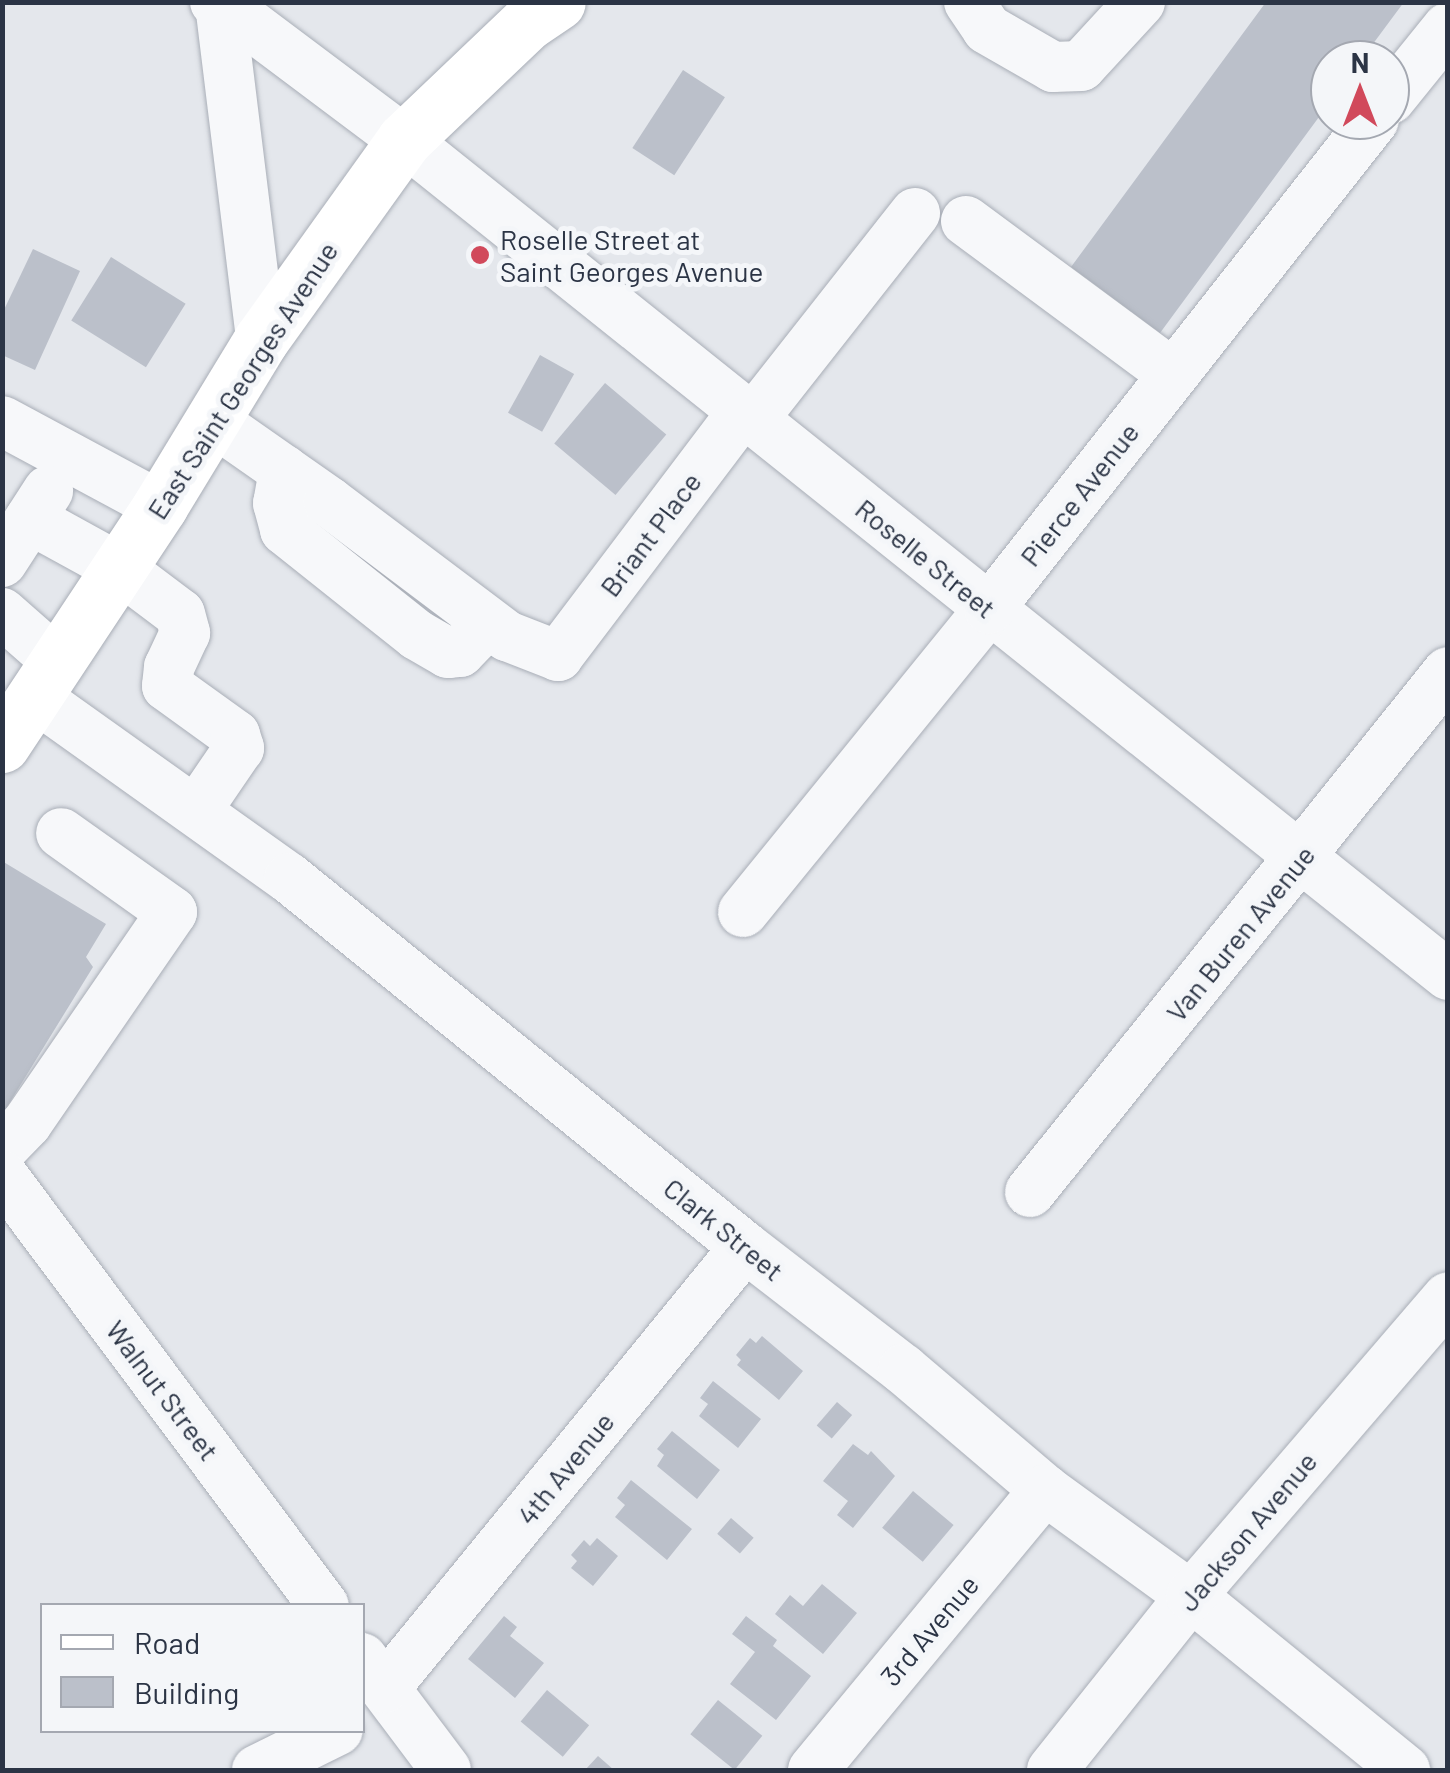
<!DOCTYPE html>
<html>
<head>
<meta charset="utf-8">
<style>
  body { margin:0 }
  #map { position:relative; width:1450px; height:1773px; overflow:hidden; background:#e4e7ec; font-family:Barlow,sans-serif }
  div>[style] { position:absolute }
  .building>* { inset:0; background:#bbc0ca; transform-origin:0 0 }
  .roads { filter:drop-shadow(0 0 2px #a9aeb7) drop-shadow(0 0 2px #a9aeb7) }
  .minor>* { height:50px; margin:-25px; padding:0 25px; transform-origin:25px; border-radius:25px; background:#f7f8fa }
  .major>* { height:55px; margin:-27.5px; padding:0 27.5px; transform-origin:27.5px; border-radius:27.5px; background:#fff }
  .dots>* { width:28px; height:28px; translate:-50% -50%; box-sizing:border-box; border:5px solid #f4f6f9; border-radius:50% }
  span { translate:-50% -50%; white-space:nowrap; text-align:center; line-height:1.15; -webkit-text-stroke:10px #f4f6f9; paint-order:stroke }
  .poi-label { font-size:28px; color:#2b3445 }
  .left { translate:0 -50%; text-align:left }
  .street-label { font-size:28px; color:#2b3445 }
  .frame { position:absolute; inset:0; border:5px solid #2b3445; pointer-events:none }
  .legend { position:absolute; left:40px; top:1603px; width:325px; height:130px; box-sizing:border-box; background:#f4f6f9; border:2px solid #a4a8b1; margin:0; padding:12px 18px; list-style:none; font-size:30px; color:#2b3445 }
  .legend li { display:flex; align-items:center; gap:20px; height:50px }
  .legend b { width:50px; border:2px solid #a4a8b1 }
  .north { position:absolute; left:1310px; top:40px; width:100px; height:100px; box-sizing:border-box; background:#f4f6f9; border:2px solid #a4a8b1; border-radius:50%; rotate:0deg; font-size:28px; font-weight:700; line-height:40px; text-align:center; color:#2b3445 }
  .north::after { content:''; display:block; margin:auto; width:35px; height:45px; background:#d1495b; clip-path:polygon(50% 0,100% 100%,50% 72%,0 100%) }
</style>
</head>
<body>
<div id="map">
  <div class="building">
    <i style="clip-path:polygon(1266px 2px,1404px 2px,1361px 60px,1330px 60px,1330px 102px,1160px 333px,1071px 267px)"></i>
    <i style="left:683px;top:70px;width:50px;height:93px;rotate:33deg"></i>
    <i style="clip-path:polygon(33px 249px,80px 271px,35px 370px,2px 355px,2px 314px)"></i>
    <i style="left:111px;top:257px;width:88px;height:75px;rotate:32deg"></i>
    <i style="left:540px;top:355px;width:39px;height:66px;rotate:29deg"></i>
    <i style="left:605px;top:383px;width:80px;height:79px;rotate:40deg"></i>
    <i style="clip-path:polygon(2px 861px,106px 924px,86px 957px,93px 967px,2px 1115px)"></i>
    <i style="clip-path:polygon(762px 1336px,803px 1371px,779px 1400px,737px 1365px,741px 1360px,736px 1355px,750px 1338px,756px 1343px)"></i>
    <i style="clip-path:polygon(713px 1381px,761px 1419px,738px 1448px,699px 1416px,708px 1404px,700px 1398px)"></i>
    <i style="left:837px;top:1402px;width:20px;height:31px;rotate:41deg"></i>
    <i style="clip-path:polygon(672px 1431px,720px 1470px,697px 1499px,657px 1466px,664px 1455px,657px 1449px)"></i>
    <i style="clip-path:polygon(853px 1444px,868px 1455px,871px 1451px,895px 1476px,853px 1528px,837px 1515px,848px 1501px,823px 1481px)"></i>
    <i style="clip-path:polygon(631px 1480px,692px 1529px,667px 1560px,615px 1517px,625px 1505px,617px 1498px)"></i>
    <i style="left:913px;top:1491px;width:53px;height:48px;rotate:40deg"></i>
    <i style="left:731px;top:1518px;width:30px;height:21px;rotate:41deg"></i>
    <i style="clip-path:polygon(597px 1538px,618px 1556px,593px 1586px,571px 1568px,577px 1561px,571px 1555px,584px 1540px,590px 1546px)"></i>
    <i style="clip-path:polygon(822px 1584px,857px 1613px,823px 1654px,775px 1614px,790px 1595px,803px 1606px)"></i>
    <i style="clip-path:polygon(504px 1616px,517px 1627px,510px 1636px,544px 1663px,515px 1698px,468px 1659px)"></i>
    <i style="clip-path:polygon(746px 1616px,777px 1640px,773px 1646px,811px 1676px,776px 1720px,730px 1684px,755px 1652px,732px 1634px)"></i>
    <i style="left:547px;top:1690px;width:55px;height:41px;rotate:40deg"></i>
    <i style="left:718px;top:1700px;width:57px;height:44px;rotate:39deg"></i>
    <i style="clip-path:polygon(598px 1756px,614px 1770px,585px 1770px)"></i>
  </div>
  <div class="roads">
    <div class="minor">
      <i style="left:215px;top:2px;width:5px;rotate:22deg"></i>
      <i style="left:220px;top:4px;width:338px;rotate:83deg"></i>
      <i style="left:220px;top:2px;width:230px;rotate:36.9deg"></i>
      <i style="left:404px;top:140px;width:1337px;rotate:38.65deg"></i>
      <i style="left:969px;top:2px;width:32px;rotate:56deg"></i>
      <i style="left:987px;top:29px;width:76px;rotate:29.9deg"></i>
      <i style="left:1053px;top:67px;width:28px;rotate:-2deg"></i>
      <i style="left:1081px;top:66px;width:87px;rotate:-47.3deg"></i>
      <i style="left:1390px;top:99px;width:92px;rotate:-51.1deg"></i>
      <i style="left:966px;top:221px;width:257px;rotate:36.5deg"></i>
      <i style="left:753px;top:419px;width:262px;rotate:-51.8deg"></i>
      <i style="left:212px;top:420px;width:143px;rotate:35deg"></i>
      <i style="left:329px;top:502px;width:223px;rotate:37deg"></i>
      <i style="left:507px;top:636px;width:55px;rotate:21.4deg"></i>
      <i style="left:558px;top:656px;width:307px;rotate:-52.9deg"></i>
      <i style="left:2px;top:421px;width:179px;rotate:28.3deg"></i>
      <i style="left:284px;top:470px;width:34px;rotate:100deg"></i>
      <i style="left:278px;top:503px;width:28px;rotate:75deg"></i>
      <i style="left:285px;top:530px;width:169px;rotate:38.5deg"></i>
      <i style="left:417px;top:635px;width:36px;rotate:30deg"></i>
      <i style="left:448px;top:653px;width:12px;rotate:-5deg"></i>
      <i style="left:460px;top:652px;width:40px;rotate:-46deg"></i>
      <i style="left:30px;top:519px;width:102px;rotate:28.8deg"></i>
      <i style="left:119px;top:568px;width:76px;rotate:37deg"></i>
      <i style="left:180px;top:614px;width:20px;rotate:75deg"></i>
      <i style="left:185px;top:633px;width:38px;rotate:115deg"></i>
      <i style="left:169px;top:667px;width:19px;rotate:96deg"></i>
      <i style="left:167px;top:686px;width:84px;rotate:35.8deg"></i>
      <i style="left:235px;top:735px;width:14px;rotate:73deg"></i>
      <i style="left:239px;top:748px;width:76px;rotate:124.3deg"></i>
      <i style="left:2px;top:562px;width:85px;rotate:-57.1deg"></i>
      <i style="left:2px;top:613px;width:76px;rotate:41.3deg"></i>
      <i style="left:35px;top:697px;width:312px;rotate:35.5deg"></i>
      <i style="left:289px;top:878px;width:587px;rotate:38.98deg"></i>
      <i style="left:745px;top:1247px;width:200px;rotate:37.7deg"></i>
      <i style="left:903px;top:1369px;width:187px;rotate:40.4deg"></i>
      <i style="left:1045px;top:1490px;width:180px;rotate:36deg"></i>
      <i style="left:1191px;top:1596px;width:276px;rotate:39.1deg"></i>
      <i style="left:743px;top:912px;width:390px;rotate:-50.9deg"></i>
      <i style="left:989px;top:609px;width:622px;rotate:-51.79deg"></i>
      <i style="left:2px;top:1149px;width:36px;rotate:-46deg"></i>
      <i style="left:27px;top:1123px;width:256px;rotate:-55.5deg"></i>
      <i style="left:172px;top:912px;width:136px;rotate:-144.6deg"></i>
      <i style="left:2px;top:1175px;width:538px;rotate:53.24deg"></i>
      <i style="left:1030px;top:1192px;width:667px;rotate:-51.21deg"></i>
      <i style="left:362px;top:1658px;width:140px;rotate:53.1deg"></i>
      <i style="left:385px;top:1688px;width:569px;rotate:-50.77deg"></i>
      <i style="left:257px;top:1770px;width:90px;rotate:-26.3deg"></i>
      <i style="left:813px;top:1770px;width:364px;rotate:-50.4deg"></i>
      <i style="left:1052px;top:1770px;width:223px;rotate:-51.4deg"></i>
      <i style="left:1191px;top:1596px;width:394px;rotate:-49.3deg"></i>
    </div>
    <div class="major">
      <i style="left:2px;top:745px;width:287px;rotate:-56.5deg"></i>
      <i style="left:160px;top:506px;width:194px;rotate:-58.7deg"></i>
      <i style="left:261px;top:340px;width:246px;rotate:-54.4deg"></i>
      <i style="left:404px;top:140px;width:170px;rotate:-43.6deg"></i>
      <i style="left:527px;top:23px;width:37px;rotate:-34deg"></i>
    </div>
  </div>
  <div class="dots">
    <i style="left:480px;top:255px;background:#d1495b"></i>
  </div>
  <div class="poi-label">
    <span class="left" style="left:500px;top:255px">Roselle Street at<br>Saint Georges Avenue</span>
  </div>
  <div class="street-label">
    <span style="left:242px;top:380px;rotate:-57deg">East Saint Georges Avenue</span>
    <span style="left:1079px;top:494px;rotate:-52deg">Pierce Avenue</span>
    <span style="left:650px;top:534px;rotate:-53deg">Briant Place</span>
    <span style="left:926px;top:558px;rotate:39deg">Roselle Street</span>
    <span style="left:1240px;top:933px;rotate:-51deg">Van Buren Avenue</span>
    <span style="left:724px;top:1229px;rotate:39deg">Clark Street</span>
    <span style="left:163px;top:1390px;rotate:53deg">Walnut Street</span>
    <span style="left:565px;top:1468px;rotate:-51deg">4th Avenue</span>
    <span style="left:1247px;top:1531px;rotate:-50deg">Jackson Avenue</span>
    <span style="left:929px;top:1630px;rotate:-50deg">3rd Avenue</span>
  </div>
  <div class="frame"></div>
  <ul class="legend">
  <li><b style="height:12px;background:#fff"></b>Road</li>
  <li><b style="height:28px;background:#bbc0ca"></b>Building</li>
  </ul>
  <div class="north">N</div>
</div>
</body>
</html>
